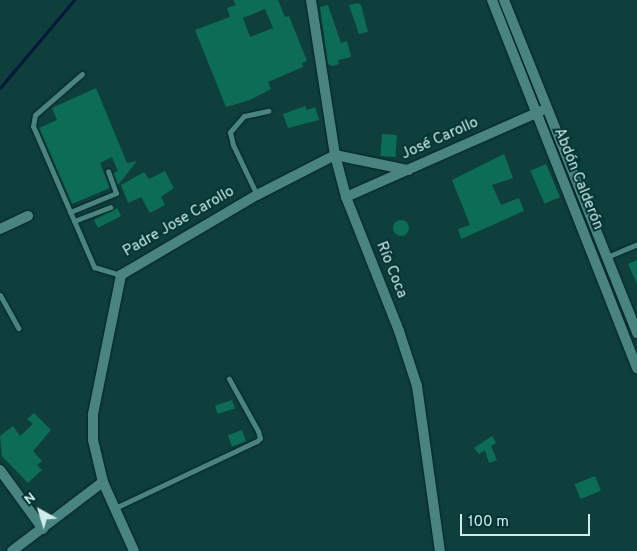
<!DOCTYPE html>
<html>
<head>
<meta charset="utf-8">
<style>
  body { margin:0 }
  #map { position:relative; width:637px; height:551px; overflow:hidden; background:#0f3f3c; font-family:Overpass,sans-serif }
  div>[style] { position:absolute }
  .stream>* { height:2.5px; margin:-1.25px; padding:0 1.25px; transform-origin:1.25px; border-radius:1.25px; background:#001a37 }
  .building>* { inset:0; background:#0c6c55; transform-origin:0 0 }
  .round { border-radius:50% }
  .roads { filter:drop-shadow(0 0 1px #032322) drop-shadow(0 0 1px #032322) }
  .lane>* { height:5px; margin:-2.5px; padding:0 2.5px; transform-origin:2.5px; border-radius:2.5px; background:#498481 }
  .street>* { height:10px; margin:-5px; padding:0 5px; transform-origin:5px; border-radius:5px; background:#498481 }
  span { translate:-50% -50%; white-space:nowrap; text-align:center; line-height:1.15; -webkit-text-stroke:4px #013432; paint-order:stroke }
  .street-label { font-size:15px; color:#cfecea }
  .north { position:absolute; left:15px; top:486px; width:50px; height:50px; -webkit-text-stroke:4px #013432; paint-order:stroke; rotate:321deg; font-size:14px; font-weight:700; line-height:20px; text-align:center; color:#cfecea }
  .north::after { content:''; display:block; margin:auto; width:18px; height:22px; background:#cfecea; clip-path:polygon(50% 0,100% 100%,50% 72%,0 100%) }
  .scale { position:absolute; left:460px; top:514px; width:130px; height:22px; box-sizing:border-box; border:2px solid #cfecea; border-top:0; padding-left:6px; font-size:15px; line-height:18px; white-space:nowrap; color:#cfecea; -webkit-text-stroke:4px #013432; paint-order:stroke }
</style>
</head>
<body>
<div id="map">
  <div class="stream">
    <i style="left:0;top:88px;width:115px;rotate:-49.9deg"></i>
  </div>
  <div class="building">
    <i style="clip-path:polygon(evenodd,233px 0,278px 0,285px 17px,289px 16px,307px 61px,302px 63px,303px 67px,268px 82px,271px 89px,250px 100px,226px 107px,195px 30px,230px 17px,227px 8px,236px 5px,233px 0,265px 9px,273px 28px,250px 37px,243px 18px,265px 9px)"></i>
    <i style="clip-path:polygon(358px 3px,361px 5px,368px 32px,359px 34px,349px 5px)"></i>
    <i style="clip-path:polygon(328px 5px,341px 43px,347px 41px,351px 57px,338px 60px,339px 64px,333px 66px,328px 64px,320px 7px)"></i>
    <i style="clip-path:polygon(96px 88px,127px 163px,137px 161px,118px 185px,113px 173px,118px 171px,112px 157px,100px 163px,110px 188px,72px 204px,39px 128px,57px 120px,52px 108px)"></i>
    <i style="clip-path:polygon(305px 106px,307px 110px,315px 107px,319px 120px,288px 128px,283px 114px)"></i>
    <i style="left:382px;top:134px;width:15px;height:22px;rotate:4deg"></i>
    <i style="clip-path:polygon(504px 154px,513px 178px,492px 185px,501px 205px,519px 198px,524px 211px,461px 239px,458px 229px,470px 225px,452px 180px)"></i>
    <i style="left:546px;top:164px;width:36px;height:17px;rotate:67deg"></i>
    <i style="clip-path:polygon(165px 171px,174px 188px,161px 197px,165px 205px,150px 213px,141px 197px,128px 203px,121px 185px,144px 172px,149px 179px)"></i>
    <i style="left:117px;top:208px;width:9px;height:26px;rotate:63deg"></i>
    <i class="round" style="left:393px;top:220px;width:16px;height:16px"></i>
    <i style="clip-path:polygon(637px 260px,637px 284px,628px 264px)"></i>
    <i style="left:232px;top:400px;width:9px;height:18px;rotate:72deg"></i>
    <i style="clip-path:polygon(34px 413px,51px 430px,33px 451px,42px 461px,37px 465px,42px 470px,28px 483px,2px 456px,0 436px,13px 426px,20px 436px,33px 424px,27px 419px)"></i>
    <i style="left:242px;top:430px;width:12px;height:15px;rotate:70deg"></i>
    <i style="clip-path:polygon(492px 436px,496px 443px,491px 446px,497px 460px,489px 463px,485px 450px,479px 454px,474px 448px)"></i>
    <i style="left:595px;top:476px;width:16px;height:22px;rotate:68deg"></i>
  </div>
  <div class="roads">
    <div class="lane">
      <i style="left:82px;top:74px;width:62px;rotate:138.9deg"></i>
      <i style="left:35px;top:115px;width:11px;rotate:100deg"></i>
      <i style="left:33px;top:126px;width:154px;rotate:66.6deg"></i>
      <i style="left:94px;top:267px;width:28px;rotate:17deg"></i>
      <i style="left:257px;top:195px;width:55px;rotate:-115.6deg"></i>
      <i style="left:233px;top:145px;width:13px;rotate:-103deg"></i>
      <i style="left:230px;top:132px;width:21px;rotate:-49deg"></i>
      <i style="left:244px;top:116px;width:25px;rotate:-12deg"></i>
      <i style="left:70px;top:212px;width:50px;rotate:-22.4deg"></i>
      <i style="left:116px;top:193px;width:23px;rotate:-110deg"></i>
      <i style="left:74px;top:221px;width:39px;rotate:-21deg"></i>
      <i style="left:607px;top:257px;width:33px;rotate:-23deg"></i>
      <i style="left:0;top:295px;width:38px;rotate:61deg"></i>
      <i style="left:115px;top:508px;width:157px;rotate:-25.3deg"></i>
      <i style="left:257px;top:441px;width:4px;rotate:-45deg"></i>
      <i style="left:260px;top:438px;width:7px;rotate:-106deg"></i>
      <i style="left:258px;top:431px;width:60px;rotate:-119.1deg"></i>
    </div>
    <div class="street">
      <i style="left:311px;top:0;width:157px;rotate:81.2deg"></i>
      <i style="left:335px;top:155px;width:43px;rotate:75.3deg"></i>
      <i style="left:346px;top:197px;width:144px;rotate:68.4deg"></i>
      <i style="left:399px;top:331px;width:58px;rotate:71.9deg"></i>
      <i style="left:417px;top:386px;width:167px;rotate:82.1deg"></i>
      <i style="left:492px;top:0;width:396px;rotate:68.5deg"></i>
      <i style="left:504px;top:0;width:359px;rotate:68.2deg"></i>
      <i style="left:346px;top:197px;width:213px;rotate:-23.8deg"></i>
      <i style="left:0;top:229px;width:31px;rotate:-25deg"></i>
      <i style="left:0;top:470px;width:73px;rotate:53.9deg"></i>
      <i style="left:12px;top:551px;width:114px;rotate:-37.2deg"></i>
      <i style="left:134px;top:551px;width:76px;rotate:-114.2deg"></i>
      <i style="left:103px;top:482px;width:43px;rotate:-103.4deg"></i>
      <i style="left:93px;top:440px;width:26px;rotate:-90deg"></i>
      <i style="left:93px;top:414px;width:142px;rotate:-78.6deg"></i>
      <i style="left:121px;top:275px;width:158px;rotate:-30.5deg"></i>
      <i style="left:257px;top:195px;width:88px;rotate:-27.1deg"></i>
      <i style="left:335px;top:155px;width:75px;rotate:11.6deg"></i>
    </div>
  </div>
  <div class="street-label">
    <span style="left:440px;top:139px;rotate:-24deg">José Carollo</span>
    <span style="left:578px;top:179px;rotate:68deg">Abdón Calderón</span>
    <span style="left:179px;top:222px;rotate:-30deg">Padre Jose Carollo</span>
    <span style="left:391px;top:270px;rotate:68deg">Río Coca</span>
  </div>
  <div class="north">N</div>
  <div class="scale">100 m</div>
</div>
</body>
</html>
